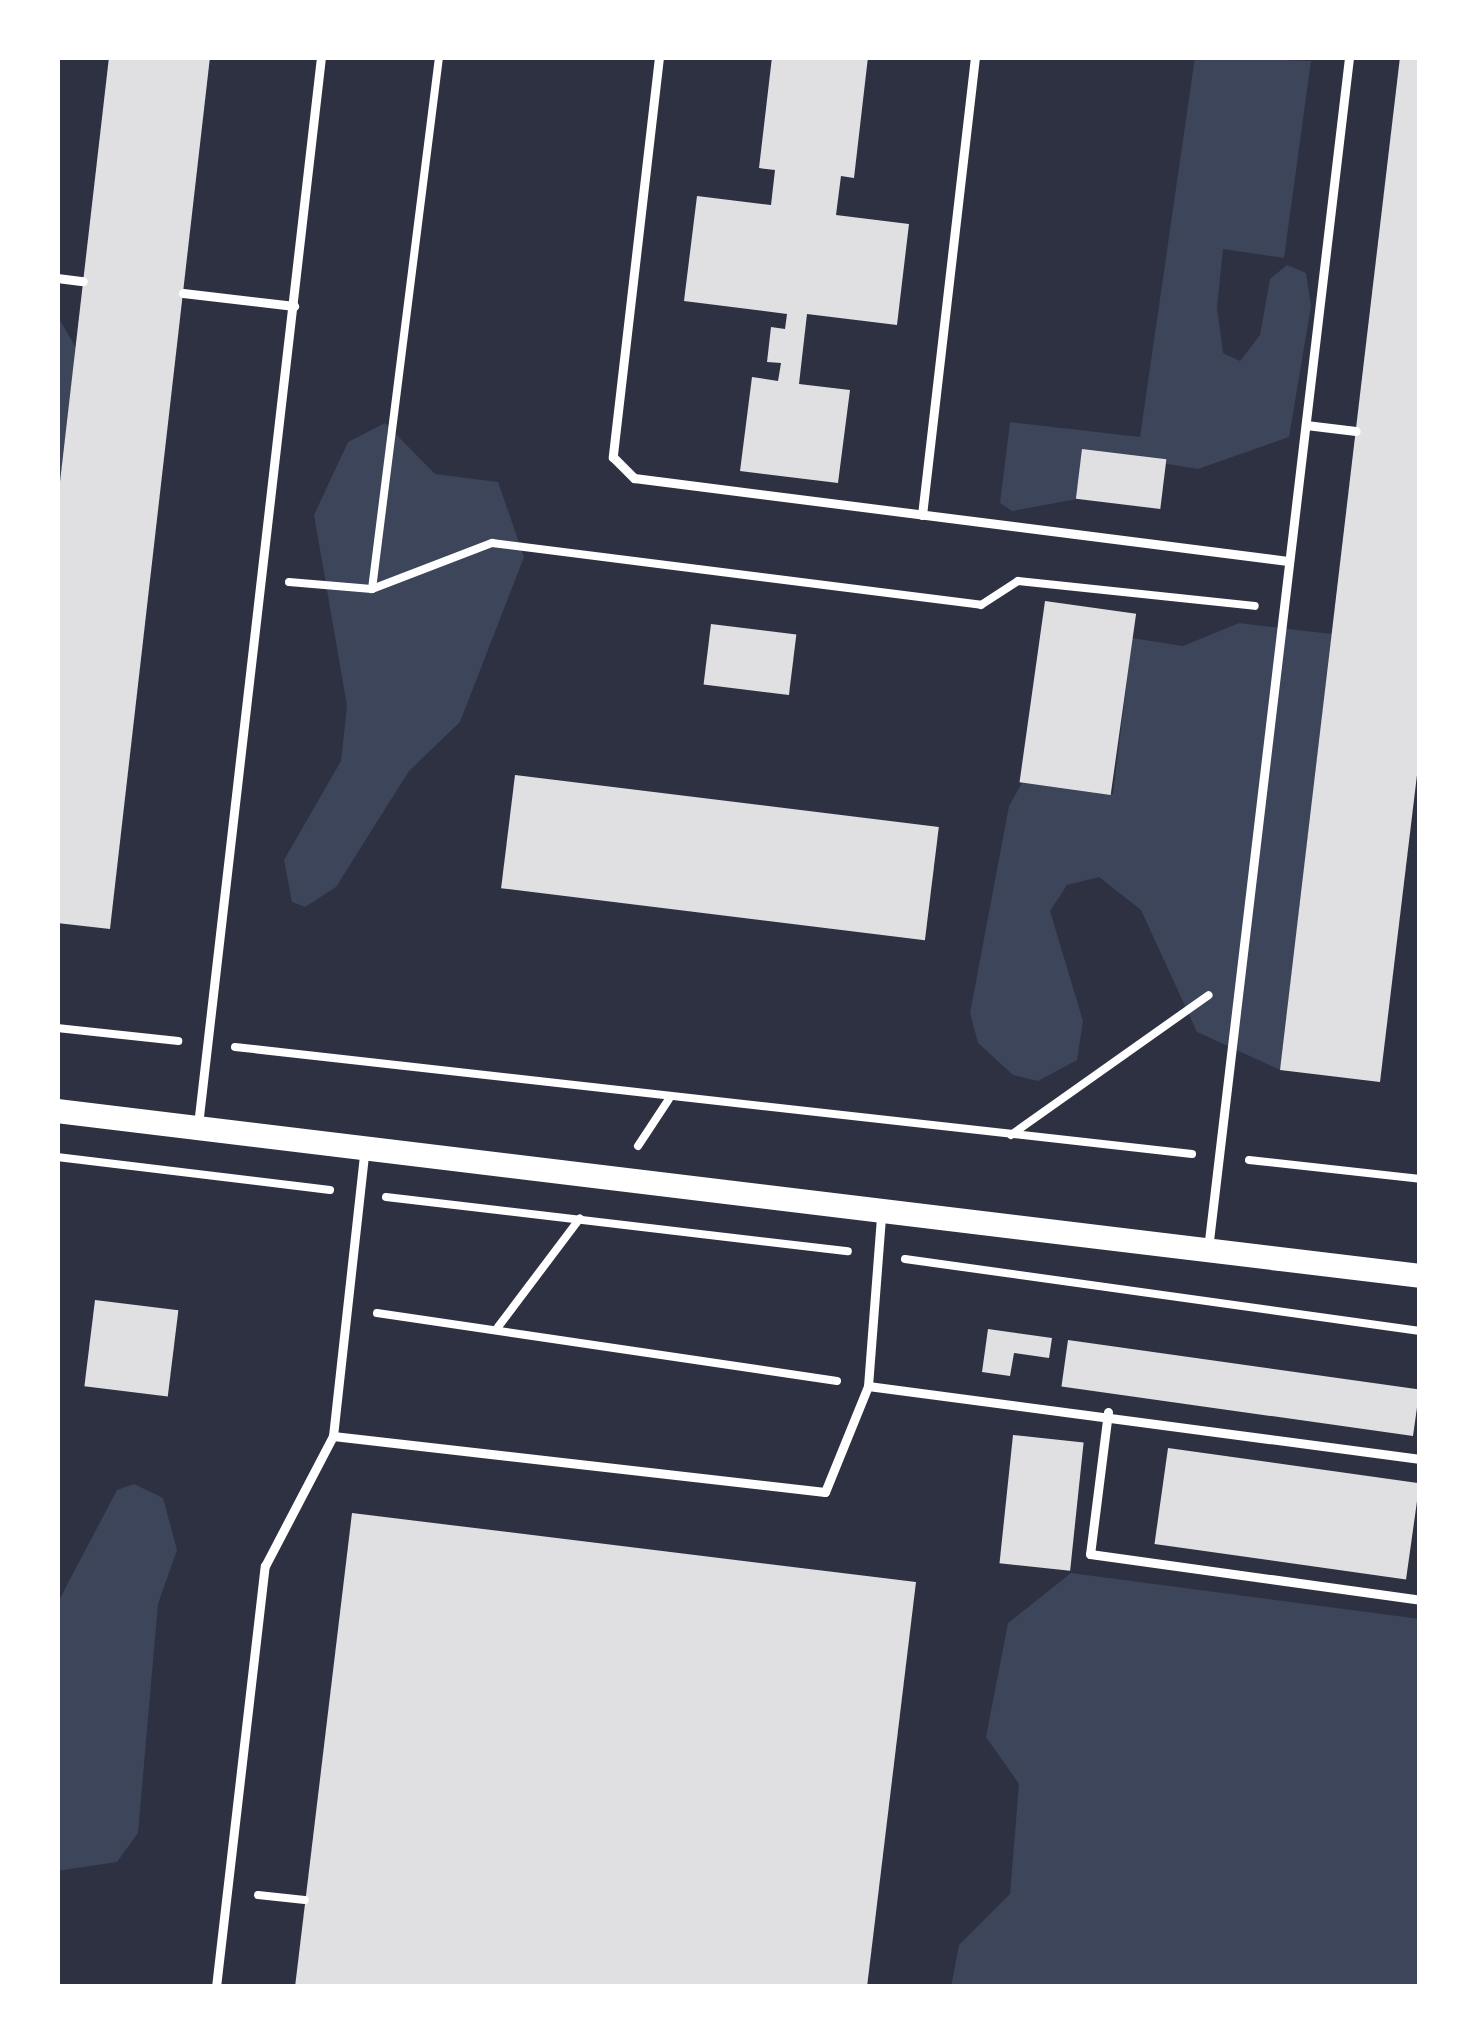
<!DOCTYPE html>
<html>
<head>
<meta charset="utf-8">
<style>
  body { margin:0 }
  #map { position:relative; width:1477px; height:2044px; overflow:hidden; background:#2d3142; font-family:Overpass,sans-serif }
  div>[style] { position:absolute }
  .green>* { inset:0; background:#3c4559 }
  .building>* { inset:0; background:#e0e0e3; transform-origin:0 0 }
  .path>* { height:8px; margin:-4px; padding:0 4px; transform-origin:4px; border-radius:4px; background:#fff }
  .service>* { height:9px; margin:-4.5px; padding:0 4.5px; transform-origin:4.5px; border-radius:4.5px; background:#fff }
  .secondary>* { height:24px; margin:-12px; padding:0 12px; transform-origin:12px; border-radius:12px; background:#fff }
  span { translate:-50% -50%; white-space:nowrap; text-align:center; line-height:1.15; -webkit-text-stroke:9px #fff; paint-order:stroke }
  .frame { position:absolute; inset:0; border:60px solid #fff; pointer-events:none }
</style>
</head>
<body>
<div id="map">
  <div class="green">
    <i style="clip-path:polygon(1195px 57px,1311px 61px,1284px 258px,1223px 249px,1217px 307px,1223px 353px,1240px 361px,1260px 335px,1270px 279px,1287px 265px,1306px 273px,1311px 306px,1289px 437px,1198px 469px,1083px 450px,1077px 499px,1012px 511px,1000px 503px,1010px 422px,1140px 437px)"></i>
    <i style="clip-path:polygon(57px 315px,76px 348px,57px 508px)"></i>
    <i style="clip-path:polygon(385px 423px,435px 474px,498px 482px,524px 557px,460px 722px,409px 771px,336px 887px,305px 907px,292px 902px,284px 860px,341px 761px,347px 706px,314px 515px,348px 442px)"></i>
    <i style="clip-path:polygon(1239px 623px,1332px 634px,1280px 1070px,1197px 1032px,1141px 910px,1099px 877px,1067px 885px,1050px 911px,1083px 1021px,1077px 1060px,1038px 1081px,1013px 1075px,978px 1043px,970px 1013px,1009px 806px,1022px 783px,1113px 794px,1132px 638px,1183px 646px)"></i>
    <i style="clip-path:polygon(134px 1484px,163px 1498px,177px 1550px,158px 1604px,138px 1833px,117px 1862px,57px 1871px,57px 1604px,117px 1490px)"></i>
    <i style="clip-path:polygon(1071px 1573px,1420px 1619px,1420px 1987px,951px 1987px,959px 1945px,1010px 1894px,1019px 1784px,986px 1737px,1008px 1623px)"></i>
  </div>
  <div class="building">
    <i style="clip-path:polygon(109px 57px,210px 57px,110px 929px,57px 923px,57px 508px)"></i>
    <i style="clip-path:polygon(772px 57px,868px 57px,854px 178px,841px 176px,836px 215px,909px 224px,897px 325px,807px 314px,799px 384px,850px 390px,838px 483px,740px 471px,752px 377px,778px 381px,781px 363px,767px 362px,771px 327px,785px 329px,787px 314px,684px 301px,697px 196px,771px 205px,775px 170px,759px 168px)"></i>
    <i style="clip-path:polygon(1400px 57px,1420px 57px,1420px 750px,1380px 1082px,1280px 1070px)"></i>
    <i style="left:1082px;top:449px;width:85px;height:50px;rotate:7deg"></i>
    <i style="left:1045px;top:601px;width:92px;height:183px;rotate:8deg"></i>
    <i style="left:711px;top:624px;width:86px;height:61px;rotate:7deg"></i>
    <i style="left:515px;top:775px;width:427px;height:114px;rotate:7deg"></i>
    <i style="left:95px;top:1300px;width:84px;height:87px;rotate:7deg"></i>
    <i style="clip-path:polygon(988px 1329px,1052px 1338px,1049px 1358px,1014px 1353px,1010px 1376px,982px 1372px)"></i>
    <i style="left:1068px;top:1340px;width:355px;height:47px;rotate:8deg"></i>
    <i style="left:1013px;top:1435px;width:71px;height:129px;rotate:6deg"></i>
    <i style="left:1168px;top:1448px;width:254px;height:97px;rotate:8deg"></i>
    <i style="clip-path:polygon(352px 1513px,916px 1582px,867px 1987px,295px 1987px)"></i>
  </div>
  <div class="path">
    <i style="left:289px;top:582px;width:83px;rotate:4.8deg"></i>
    <i style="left:372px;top:589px;width:129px;rotate:-21deg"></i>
    <i style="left:492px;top:543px;width:493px;rotate:7.2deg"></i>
    <i style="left:981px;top:605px;width:44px;rotate:-33deg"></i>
    <i style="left:1018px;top:581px;width:238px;rotate:6deg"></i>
    <i style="left:372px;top:589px;width:536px;rotate:-82.82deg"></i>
    <i style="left:57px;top:1028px;width:122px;rotate:6.1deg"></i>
    <i style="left:235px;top:1047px;width:963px;rotate:6.38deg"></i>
    <i style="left:1011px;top:1135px;width:242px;rotate:-35.3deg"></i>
    <i style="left:638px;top:1146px;width:56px;rotate:-56.6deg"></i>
    <i style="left:57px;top:1157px;width:275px;rotate:6.9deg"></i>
    <i style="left:1249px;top:1160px;width:172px;rotate:6.3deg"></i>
    <i style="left:386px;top:1197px;width:465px;rotate:6.7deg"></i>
    <i style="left:905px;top:1259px;width:520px;rotate:7.96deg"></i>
    <i style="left:377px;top:1313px;width:465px;rotate:8.4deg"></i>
    <i style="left:498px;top:1327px;width:136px;rotate:-53deg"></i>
    <i style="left:258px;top:1895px;width:47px;rotate:6.1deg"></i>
  </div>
  <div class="service">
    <i style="left:659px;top:57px;width:403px;rotate:96.6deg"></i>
    <i style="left:613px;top:457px;width:30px;rotate:45deg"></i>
    <i style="left:634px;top:478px;width:659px;rotate:7.23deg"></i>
    <i style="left:57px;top:278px;width:26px;rotate:7deg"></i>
    <i style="left:183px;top:293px;width:112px;rotate:6.7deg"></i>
    <i style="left:1306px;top:425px;width:50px;rotate:6.8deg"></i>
    <i style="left:922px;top:515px;width:461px;rotate:-83.4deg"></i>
    <i style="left:198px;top:1125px;width:1075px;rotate:-83.43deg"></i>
    <i style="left:1208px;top:1249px;width:1200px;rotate:-83.25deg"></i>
    <i style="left:868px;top:1386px;width:557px;rotate:7.53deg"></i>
    <i style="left:1108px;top:1412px;width:143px;rotate:97.2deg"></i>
    <i style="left:1090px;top:1554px;width:333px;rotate:7.9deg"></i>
    <i style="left:333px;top:1436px;width:495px;rotate:6.5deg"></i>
    <i style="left:825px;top:1492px;width:114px;rotate:-67.9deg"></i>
    <i style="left:868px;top:1386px;width:170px;rotate:-85.6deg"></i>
    <i style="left:216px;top:1987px;width:424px;rotate:-83.4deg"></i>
    <i style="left:265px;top:1566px;width:147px;rotate:-62.4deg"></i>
    <i style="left:333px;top:1436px;width:285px;rotate:-83.7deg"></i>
  </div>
  <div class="secondary">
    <i style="left:57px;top:1111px;width:1373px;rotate:6.9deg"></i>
  </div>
  <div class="frame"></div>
</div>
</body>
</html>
